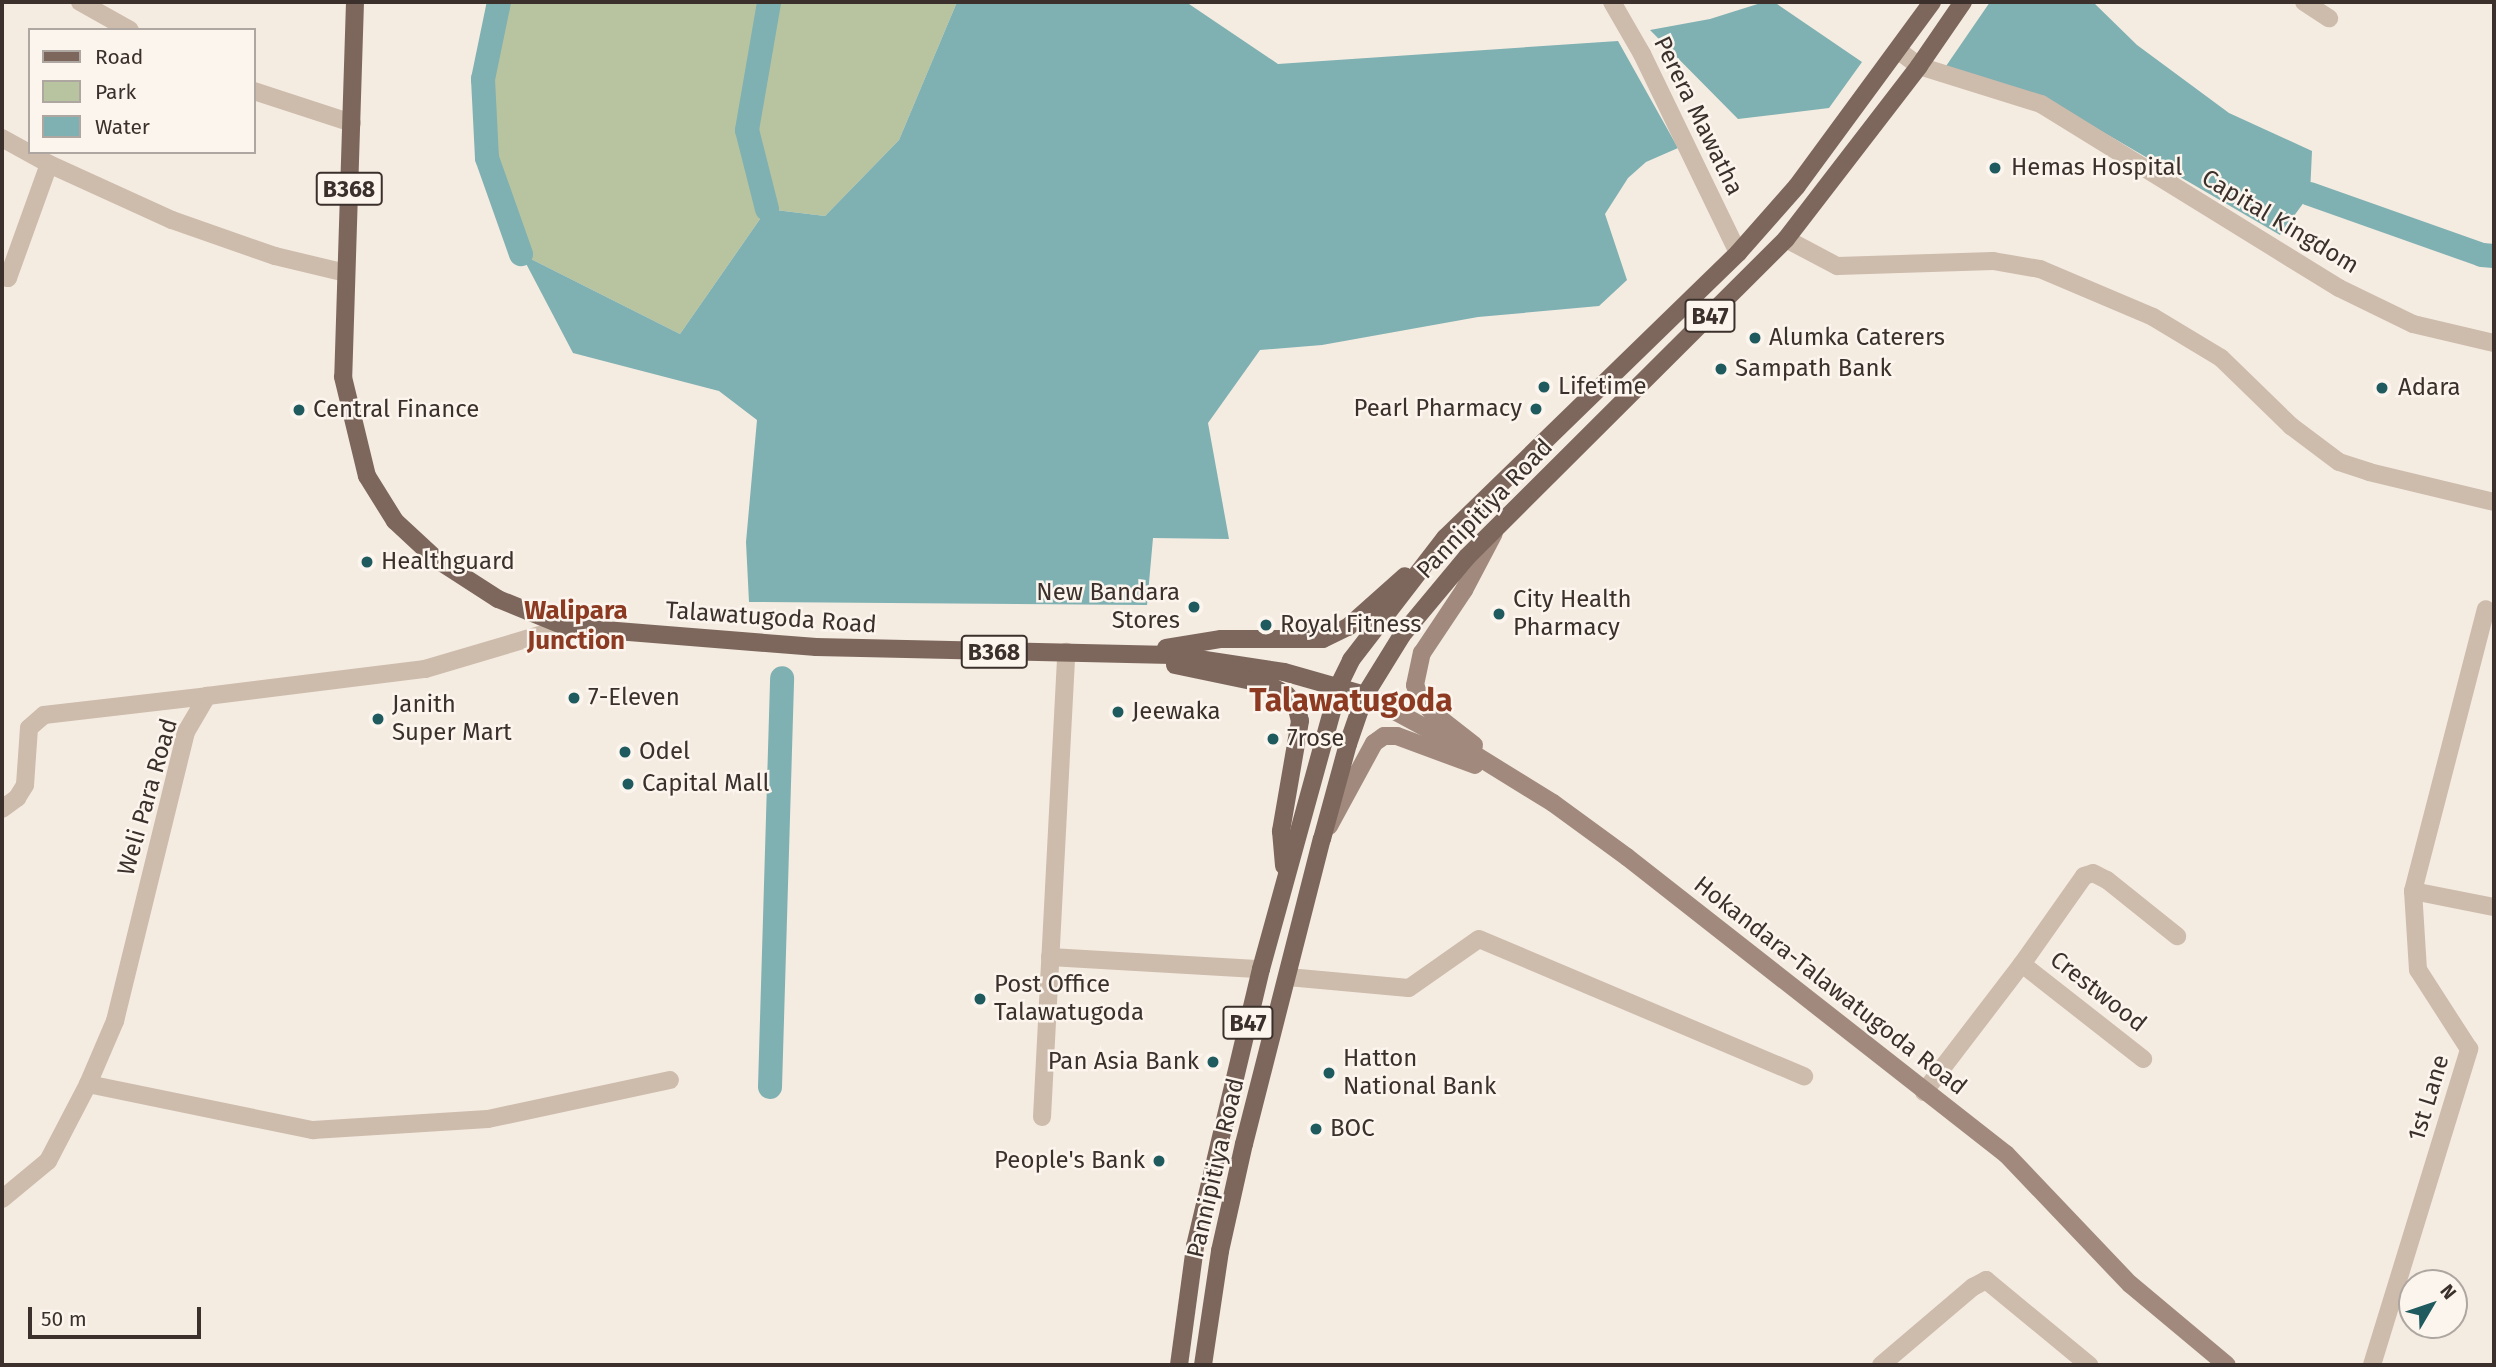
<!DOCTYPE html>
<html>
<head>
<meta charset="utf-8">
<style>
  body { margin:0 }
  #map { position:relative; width:2496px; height:1367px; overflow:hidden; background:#f4ebe1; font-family:"Fira Sans",sans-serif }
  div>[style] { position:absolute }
  .green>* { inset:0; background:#b8c4a0 }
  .water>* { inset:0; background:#7fb0b2 }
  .canal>* { height:24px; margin:-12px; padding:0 12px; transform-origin:12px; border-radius:12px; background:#7fb0b2 }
  .street>* { height:18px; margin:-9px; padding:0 9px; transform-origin:9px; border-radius:9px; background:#cdbbac }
  .secondary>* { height:18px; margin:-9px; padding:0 9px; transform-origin:9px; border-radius:9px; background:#a18a7d }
  .primary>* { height:18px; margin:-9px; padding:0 9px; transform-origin:9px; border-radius:9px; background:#7d675c }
  .dots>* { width:19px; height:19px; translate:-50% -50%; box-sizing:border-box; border:4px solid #fbf5ee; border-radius:50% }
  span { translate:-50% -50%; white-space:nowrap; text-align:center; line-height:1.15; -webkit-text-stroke:5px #fbf5ee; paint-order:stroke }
  .shield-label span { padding:2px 5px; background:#fbf5ee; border:2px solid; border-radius:5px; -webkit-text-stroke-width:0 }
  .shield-label { font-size:23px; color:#3b302b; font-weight:700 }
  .street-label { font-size:24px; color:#3b302b }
  .poi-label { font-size:24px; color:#3b302b }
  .left { translate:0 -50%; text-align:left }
  .right { translate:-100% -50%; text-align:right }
  .neighbourhood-label { font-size:26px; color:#8c3b22; font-weight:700 }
  .district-label { font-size:32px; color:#8c3b22; font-weight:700 }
  .frame { position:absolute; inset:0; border:4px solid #3b302b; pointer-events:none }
  .legend { position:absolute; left:28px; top:28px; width:228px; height:126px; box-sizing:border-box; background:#fbf5ee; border:2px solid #aea6a0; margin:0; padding:9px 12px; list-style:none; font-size:21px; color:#3b302b }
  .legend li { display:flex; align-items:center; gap:14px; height:35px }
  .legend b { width:35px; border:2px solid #aea6a0 }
  .north { position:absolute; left:2398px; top:1269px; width:70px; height:70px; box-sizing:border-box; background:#fbf5ee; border:2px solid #aea6a0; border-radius:50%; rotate:51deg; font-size:19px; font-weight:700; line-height:28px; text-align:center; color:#3b302b }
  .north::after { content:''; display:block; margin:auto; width:24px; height:32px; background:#1f5a5e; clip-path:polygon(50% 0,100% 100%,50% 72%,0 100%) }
  .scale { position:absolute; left:28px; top:1307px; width:173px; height:32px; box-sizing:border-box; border:4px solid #3b302b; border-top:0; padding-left:9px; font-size:21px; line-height:24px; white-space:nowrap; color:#3b302b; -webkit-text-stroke:5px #fbf5ee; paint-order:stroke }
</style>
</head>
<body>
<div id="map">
  <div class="green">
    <i style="clip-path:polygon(499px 2px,957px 2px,899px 140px,825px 216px,767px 209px,680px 334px,521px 254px,487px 158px,483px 79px)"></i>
  </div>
  <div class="water">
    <i style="clip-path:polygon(957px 2px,1186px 2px,1278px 64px,1618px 41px,1678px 148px,1646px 162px,1628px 178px,1605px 214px,1627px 280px,1599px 306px,1478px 317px,1322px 345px,1260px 350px,1208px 423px,1229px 539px,1153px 538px,1147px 605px,749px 602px,746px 542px,757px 420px,719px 391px,573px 353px,521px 254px,680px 334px,767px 209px,825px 216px,899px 140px)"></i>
    <i style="clip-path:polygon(1764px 2px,1774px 2px,1862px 62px,1829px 108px,1738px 119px,1650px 30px,1710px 19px)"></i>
    <i style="clip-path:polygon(1990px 2px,2093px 2px,2137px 45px,2229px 113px,2312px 151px,2310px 194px,2280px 235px,2053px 103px,1944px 69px)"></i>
  </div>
  <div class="canal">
    <i style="left:499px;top:2px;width:79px;rotate:101.7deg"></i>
    <i style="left:483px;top:79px;width:79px;rotate:87.1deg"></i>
    <i style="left:487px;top:158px;width:102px;rotate:70.5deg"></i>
    <i style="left:2310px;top:194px;width:182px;rotate:19.5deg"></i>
    <i style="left:2482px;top:255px;width:12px;rotate:5deg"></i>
    <i style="left:767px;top:209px;width:81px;rotate:-104.2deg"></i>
    <i style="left:747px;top:130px;width:130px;rotate:-80.2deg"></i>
    <i style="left:770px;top:1087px;width:409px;rotate:-88.3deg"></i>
  </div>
  <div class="street">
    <i style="left:80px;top:2px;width:57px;rotate:29.2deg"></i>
    <i style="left:1612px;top:2px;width:60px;rotate:60deg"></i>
    <i style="left:1642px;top:54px;width:221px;rotate:64.2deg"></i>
    <i style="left:2304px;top:2px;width:30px;rotate:33deg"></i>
    <i style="left:1899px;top:51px;width:25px;rotate:37deg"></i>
    <i style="left:1919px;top:66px;width:128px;rotate:17.3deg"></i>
    <i style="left:2041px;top:104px;width:350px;rotate:31.7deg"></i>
    <i style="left:2339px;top:288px;width:82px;rotate:25.9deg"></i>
    <i style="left:2413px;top:324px;width:83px;rotate:13.2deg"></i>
    <i style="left:254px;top:91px;width:103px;rotate:18.1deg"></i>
    <i style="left:2px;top:138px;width:54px;rotate:29deg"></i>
    <i style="left:49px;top:164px;width:135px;rotate:24.5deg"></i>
    <i style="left:172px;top:220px;width:109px;rotate:19.3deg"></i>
    <i style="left:275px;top:256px;width:73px;rotate:13.5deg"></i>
    <i style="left:1786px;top:239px;width:58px;rotate:27.9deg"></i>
    <i style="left:1837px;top:266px;width:156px;rotate:-1.8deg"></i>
    <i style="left:1993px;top:261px;width:48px;rotate:9.7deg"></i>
    <i style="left:2040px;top:269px;width:123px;rotate:23deg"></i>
    <i style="left:2153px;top:317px;width:79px;rotate:31.1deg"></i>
    <i style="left:2221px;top:358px;width:98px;rotate:44.2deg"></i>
    <i style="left:2291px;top:426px;width:60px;rotate:36.9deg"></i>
    <i style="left:2339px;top:462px;width:32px;rotate:18deg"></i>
    <i style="left:2369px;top:472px;width:129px;rotate:13.5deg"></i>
    <i style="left:2px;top:274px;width:7px;rotate:34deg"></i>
    <i style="left:8px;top:278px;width:121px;rotate:-70.2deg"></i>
    <i style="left:2px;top:809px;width:19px;rotate:-36deg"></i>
    <i style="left:17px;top:798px;width:15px;rotate:-58deg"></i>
    <i style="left:25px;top:785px;width:57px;rotate:-86deg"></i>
    <i style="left:29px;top:728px;width:20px;rotate:-41deg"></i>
    <i style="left:44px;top:715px;width:164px;rotate:-6.6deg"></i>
    <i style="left:2413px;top:891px;width:83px;rotate:11.2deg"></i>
    <i style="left:1050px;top:957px;width:211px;rotate:3.3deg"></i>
    <i style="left:2022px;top:964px;width:154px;rotate:38.1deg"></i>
    <i style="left:1288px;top:977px;width:121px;rotate:5.2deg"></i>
    <i style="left:1409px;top:988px;width:85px;rotate:-35deg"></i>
    <i style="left:1479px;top:939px;width:353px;rotate:22.9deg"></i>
    <i style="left:88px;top:1084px;width:230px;rotate:11.6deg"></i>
    <i style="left:313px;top:1130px;width:175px;rotate:-3.6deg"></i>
    <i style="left:488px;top:1119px;width:186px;rotate:-12.1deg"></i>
    <i style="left:1924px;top:1092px;width:161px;rotate:-52.6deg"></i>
    <i style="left:2022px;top:964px;width:108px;rotate:-54.8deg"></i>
    <i style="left:2084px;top:876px;width:9px;rotate:-18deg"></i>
    <i style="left:2093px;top:873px;width:16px;rotate:27deg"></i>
    <i style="left:2107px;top:880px;width:90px;rotate:38.7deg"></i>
    <i style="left:1042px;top:1117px;width:466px;rotate:-87deg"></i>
    <i style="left:2px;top:1199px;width:60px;rotate:-39.6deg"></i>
    <i style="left:48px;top:1161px;width:87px;rotate:-62.5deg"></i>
    <i style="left:88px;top:1084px;width:69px;rotate:-66.8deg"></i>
    <i style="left:115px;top:1021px;width:298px;rotate:-76.2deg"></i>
    <i style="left:186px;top:732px;width:42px;rotate:-59.7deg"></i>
    <i style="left:207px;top:696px;width:220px;rotate:-7.1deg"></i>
    <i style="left:425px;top:669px;width:148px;rotate:-16.5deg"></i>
    <i style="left:1881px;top:1365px;width:121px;rotate:-40.3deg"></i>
    <i style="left:1973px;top:1287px;width:15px;rotate:-28deg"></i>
    <i style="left:1986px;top:1280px;width:134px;rotate:39.5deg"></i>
    <i style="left:2372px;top:1365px;width:331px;rotate:-72.9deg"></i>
    <i style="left:2469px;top:1049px;width:94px;rotate:-122.8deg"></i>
    <i style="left:2418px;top:970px;width:79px;rotate:-93.6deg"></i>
    <i style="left:2413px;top:891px;width:291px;rotate:-75.5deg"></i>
  </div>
  <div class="secondary">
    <i style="left:1365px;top:695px;width:122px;rotate:28.5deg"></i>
    <i style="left:1472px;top:753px;width:95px;rotate:31.7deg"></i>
    <i style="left:1553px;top:803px;width:92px;rotate:36.1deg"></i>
    <i style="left:1627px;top:857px;width:482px;rotate:38.1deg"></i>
    <i style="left:2006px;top:1154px;width:180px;rotate:46.4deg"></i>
    <i style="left:2130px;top:1284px;width:126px;rotate:39.9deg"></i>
    <i style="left:1474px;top:745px;width:52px;rotate:-142deg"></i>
    <i style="left:1433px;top:713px;width:16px;rotate:-133deg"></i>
    <i style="left:1422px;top:701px;width:17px;rotate:-114deg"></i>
    <i style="left:1415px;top:685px;width:33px;rotate:-78deg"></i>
    <i style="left:1422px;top:653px;width:76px;rotate:-56.3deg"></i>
    <i style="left:1464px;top:590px;width:64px;rotate:-62.2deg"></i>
    <i style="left:1329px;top:826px;width:94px;rotate:-61.5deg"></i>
    <i style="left:1374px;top:743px;width:12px;rotate:-35deg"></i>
    <i style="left:1384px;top:736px;width:13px"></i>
    <i style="left:1397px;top:736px;width:83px;rotate:20.4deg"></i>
  </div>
  <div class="primary">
    <i style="left:355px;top:2px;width:375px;rotate:91.8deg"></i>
    <i style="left:343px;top:377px;width:102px;rotate:76.4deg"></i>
    <i style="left:367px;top:476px;width:53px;rotate:58.1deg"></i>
    <i style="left:395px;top:521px;width:56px;rotate:42.8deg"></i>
    <i style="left:436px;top:559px;width:74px;rotate:32.8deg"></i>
    <i style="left:498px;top:599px;width:74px;rotate:22.1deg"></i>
    <i style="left:567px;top:627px;width:250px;rotate:4.6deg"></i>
    <i style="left:816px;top:647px;width:356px;rotate:1.3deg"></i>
    <i style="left:1172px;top:655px;width:113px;rotate:8.6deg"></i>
    <i style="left:1284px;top:672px;width:84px;rotate:15.9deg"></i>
    <i style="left:1166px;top:648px;width:56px;rotate:-9.3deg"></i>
    <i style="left:1221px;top:639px;width:102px"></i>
    <i style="left:1323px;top:639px;width:28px;rotate:-26deg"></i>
    <i style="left:1348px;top:627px;width:76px;rotate:-41.8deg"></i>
    <i style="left:1175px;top:665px;width:94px;rotate:11.7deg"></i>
    <i style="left:1267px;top:684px;width:21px;rotate:28deg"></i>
    <i style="left:1286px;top:694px;width:15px;rotate:48deg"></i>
    <i style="left:1296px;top:705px;width:16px;rotate:76deg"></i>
    <i style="left:1300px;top:721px;width:112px;rotate:99.8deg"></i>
    <i style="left:1281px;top:831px;width:35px;rotate:85deg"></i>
    <i style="left:1179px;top:1365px;width:120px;rotate:-82.3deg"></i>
    <i style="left:1195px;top:1246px;width:285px;rotate:-76.6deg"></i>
    <i style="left:1261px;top:969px;width:295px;rotate:-74.6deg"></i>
    <i style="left:1339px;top:685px;width:28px;rotate:-64deg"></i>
    <i style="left:1351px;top:660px;width:154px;rotate:-52.4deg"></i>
    <i style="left:1445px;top:538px;width:409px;rotate:-44.2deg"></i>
    <i style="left:1738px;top:253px;width:89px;rotate:-48.6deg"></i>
    <i style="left:1797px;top:186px;width:228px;rotate:-53.7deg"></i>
    <i style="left:1203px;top:1365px;width:115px;rotate:-81.5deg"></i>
    <i style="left:1220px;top:1251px;width:110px;rotate:-77.4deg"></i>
    <i style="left:1244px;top:1144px;width:315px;rotate:-75.7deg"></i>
    <i style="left:1322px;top:839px;width:98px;rotate:-74.7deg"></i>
    <i style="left:1348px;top:744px;width:52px;rotate:-70.9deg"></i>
    <i style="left:1365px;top:695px;width:70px;rotate:-58.3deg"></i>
    <i style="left:1402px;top:635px;width:102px;rotate:-50.2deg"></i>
    <i style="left:1467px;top:557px;width:450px;rotate:-44.9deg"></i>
    <i style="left:1786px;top:239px;width:218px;rotate:-52.4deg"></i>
    <i style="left:1919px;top:66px;width:78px;rotate:-55.5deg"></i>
  </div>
  <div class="dots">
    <i style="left:1995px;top:168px;background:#1f5a5e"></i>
    <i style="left:1755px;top:338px;background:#1f5a5e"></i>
    <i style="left:1721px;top:369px;background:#1f5a5e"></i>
    <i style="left:1544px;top:387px;background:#1f5a5e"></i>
    <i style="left:2382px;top:388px;background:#1f5a5e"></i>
    <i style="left:1536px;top:409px;background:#1f5a5e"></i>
    <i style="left:299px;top:410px;background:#1f5a5e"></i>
    <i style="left:367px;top:562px;background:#1f5a5e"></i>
    <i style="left:1194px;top:607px;background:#1f5a5e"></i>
    <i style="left:1499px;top:614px;background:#1f5a5e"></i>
    <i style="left:1266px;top:625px;background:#1f5a5e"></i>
    <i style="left:574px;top:698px;background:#1f5a5e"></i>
    <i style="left:1118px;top:712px;background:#1f5a5e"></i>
    <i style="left:378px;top:719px;background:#1f5a5e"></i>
    <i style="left:1273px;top:739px;background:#1f5a5e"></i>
    <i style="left:625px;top:752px;background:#1f5a5e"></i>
    <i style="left:628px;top:784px;background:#1f5a5e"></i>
    <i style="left:980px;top:999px;background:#1f5a5e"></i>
    <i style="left:1213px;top:1062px;background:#1f5a5e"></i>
    <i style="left:1329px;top:1073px;background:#1f5a5e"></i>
    <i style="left:1316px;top:1129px;background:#1f5a5e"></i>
    <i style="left:1159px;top:1161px;background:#1f5a5e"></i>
  </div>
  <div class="shield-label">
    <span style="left:349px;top:189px">B368</span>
    <span style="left:1710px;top:316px">B47</span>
    <span style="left:994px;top:652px">B368</span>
    <span style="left:1248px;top:1023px">B47</span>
  </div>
  <div class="street-label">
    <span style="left:1698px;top:116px;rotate:64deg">Perera Mawatha</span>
    <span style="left:2280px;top:222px;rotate:31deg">Capital Kingdom</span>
    <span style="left:1485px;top:509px;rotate:-46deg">Pannipitiya Road</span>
    <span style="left:771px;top:618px;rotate:4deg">Talawatugoda Road</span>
    <span style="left:148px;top:797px;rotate:-74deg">Weli Para Road</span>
    <span style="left:1830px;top:986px;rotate:38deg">Hokandara-Talawatugoda Road</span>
    <span style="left:2098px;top:992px;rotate:38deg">Crestwood</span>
    <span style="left:2429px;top:1098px;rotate:-73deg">1st Lane</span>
    <span style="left:1216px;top:1168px;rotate:-77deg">Pannipitiya Road</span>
  </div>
  <div class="poi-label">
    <span class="left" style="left:2011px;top:168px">Hemas Hospital</span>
    <span class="left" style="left:1769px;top:338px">Alumka Caterers</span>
    <span class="left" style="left:1735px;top:369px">Sampath Bank</span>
    <span class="left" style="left:1558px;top:387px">Lifetime</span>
    <span class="left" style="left:2398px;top:388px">Adara</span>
    <span class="right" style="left:1522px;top:409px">Pearl Pharmacy</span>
    <span class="left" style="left:313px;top:410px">Central Finance</span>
    <span class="left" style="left:381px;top:562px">Healthguard</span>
    <span class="right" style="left:1180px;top:607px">New Bandara<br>Stores</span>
    <span class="left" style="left:1513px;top:614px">City Health<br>Pharmacy</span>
    <span class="left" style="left:1280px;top:625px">Royal Fitness</span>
    <span class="left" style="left:588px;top:698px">7-Eleven</span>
    <span class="left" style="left:392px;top:719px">Janith<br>Super Mart</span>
    <span class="left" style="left:1132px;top:712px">Jeewaka</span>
    <span class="left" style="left:1287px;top:739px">7rose</span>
    <span class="left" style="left:639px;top:752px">Odel</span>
    <span class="left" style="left:642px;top:784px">Capital Mall</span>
    <span class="left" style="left:994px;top:999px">Post Office<br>Talawatugoda</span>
    <span class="left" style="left:1343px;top:1073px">Hatton<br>National Bank</span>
    <span class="right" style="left:1199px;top:1062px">Pan Asia Bank</span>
    <span class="left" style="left:1330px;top:1129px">BOC</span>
    <span class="right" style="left:1145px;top:1161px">People's Bank</span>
  </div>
  <div class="neighbourhood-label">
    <span style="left:576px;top:626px">Walipara<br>Junction</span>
  </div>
  <div class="district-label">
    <span style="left:1351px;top:700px">Talawatugoda</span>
  </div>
  <div class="frame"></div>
  <ul class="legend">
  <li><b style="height:9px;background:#7d675c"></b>Road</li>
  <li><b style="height:19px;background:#b8c4a0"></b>Park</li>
  <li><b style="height:19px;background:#7fb0b2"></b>Water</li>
  </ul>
  <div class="north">N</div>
  <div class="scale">50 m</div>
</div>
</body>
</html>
